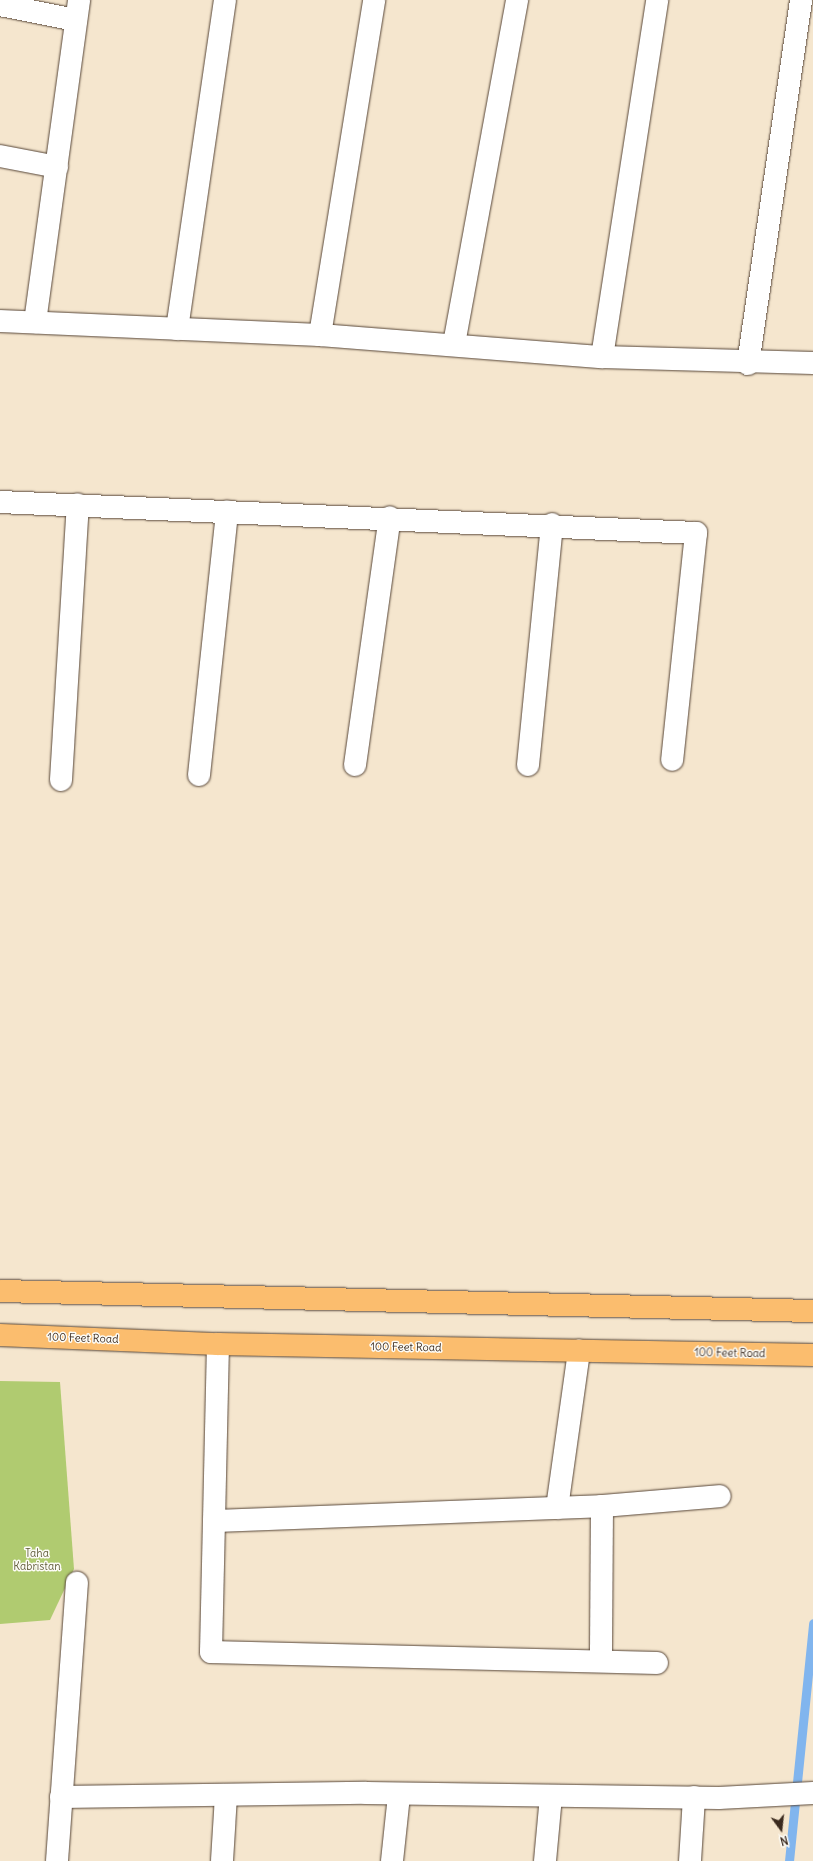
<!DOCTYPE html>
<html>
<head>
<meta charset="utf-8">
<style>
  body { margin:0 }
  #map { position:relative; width:813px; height:1861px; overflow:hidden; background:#f5e6ce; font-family:Delius,sans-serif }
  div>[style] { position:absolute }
  .green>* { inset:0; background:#b0cb70 }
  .stream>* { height:9px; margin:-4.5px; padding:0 4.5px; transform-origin:4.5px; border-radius:4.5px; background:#81b5ee }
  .roads { filter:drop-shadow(0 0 1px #574638) drop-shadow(0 0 1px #574638) }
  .minor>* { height:22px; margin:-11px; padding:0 11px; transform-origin:11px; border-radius:11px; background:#fff }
  .major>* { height:22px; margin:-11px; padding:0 11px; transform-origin:11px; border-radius:11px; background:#fbbd6e }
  span { translate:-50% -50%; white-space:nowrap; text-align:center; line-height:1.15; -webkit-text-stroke:3px #fdfcf7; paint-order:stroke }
  .street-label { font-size:11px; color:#3b2a1e }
  .park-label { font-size:11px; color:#5e5a37 }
  .north { position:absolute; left:761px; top:1809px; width:40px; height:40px; -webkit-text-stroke:3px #fdfcf7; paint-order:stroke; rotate:165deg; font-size:11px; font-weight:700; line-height:16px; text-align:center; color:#3b2a1e }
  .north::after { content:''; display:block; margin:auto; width:14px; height:18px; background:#3b2a1e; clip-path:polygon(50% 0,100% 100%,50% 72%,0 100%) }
</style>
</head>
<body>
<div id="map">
  <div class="green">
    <i style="clip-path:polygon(0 1381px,60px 1382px,74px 1569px,50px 1620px,0 1624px)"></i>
  </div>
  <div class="stream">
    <i style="left:789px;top:1861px;width:239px;rotate:-84.2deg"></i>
  </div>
  <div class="roads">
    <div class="minor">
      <i style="left:0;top:5px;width:77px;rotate:11.2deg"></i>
      <i style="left:0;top:156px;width:58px;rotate:10.9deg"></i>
      <i style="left:0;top:321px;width:320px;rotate:2.5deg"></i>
      <i style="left:320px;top:335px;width:283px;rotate:4.5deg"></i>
      <i style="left:602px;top:357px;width:211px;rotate:1.6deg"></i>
      <i style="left:35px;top:322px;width:325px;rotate:-82.2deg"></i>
      <i style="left:177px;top:329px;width:332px;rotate:-81.7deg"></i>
      <i style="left:320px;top:335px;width:339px;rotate:-80.8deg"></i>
      <i style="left:454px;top:344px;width:350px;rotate:-79.6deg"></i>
      <i style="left:602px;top:357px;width:361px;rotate:-81.2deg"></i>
      <i style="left:748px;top:364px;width:368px;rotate:-81.7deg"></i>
      <i style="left:0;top:502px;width:697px;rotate:2.55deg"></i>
      <i style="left:696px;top:533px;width:228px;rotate:96deg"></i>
      <i style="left:355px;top:765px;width:250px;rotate:-82deg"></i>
      <i style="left:528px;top:765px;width:242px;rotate:-84.3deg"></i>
      <i style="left:199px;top:775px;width:265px;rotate:-83.9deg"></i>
      <i style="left:61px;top:780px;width:276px;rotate:-86.5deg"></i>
      <i style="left:218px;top:1344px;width:308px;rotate:91.3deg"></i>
      <i style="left:211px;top:1652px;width:446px;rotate:1.4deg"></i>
      <i style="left:602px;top:1506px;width:118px;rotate:-4.8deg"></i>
      <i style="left:557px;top:1508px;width:159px;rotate:-82deg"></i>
      <i style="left:214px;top:1521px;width:388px;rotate:-2.2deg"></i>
      <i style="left:602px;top:1506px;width:155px;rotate:90.4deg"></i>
      <i style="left:61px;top:1797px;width:305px;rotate:-0.8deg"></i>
      <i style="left:366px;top:1793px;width:353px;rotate:0.8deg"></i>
      <i style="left:719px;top:1798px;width:94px;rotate:-3deg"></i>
      <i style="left:57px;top:1861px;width:279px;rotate:-85.9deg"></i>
      <i style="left:222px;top:1861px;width:66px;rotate:-86.5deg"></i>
      <i style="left:392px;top:1861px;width:65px;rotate:-83.9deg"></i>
      <i style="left:545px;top:1861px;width:65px;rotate:-84.7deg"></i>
      <i style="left:690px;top:1861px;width:64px;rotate:-86.4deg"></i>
    </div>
    <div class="major">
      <i style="left:0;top:1291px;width:813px;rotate:1.41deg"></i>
      <i style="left:0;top:1335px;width:218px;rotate:2.4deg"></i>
      <i style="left:218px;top:1344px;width:595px;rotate:1.06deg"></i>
    </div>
  </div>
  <div class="street-label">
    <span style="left:83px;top:1338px;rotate:2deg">100 Feet Road</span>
    <span style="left:406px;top:1347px;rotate:1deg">100 Feet Road</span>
    <span style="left:730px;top:1353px;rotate:1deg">100 Feet Road</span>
  </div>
  <div class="park-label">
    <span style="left:37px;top:1560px">Taha<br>Kabristan</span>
  </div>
  <div class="north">N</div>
</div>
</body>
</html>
